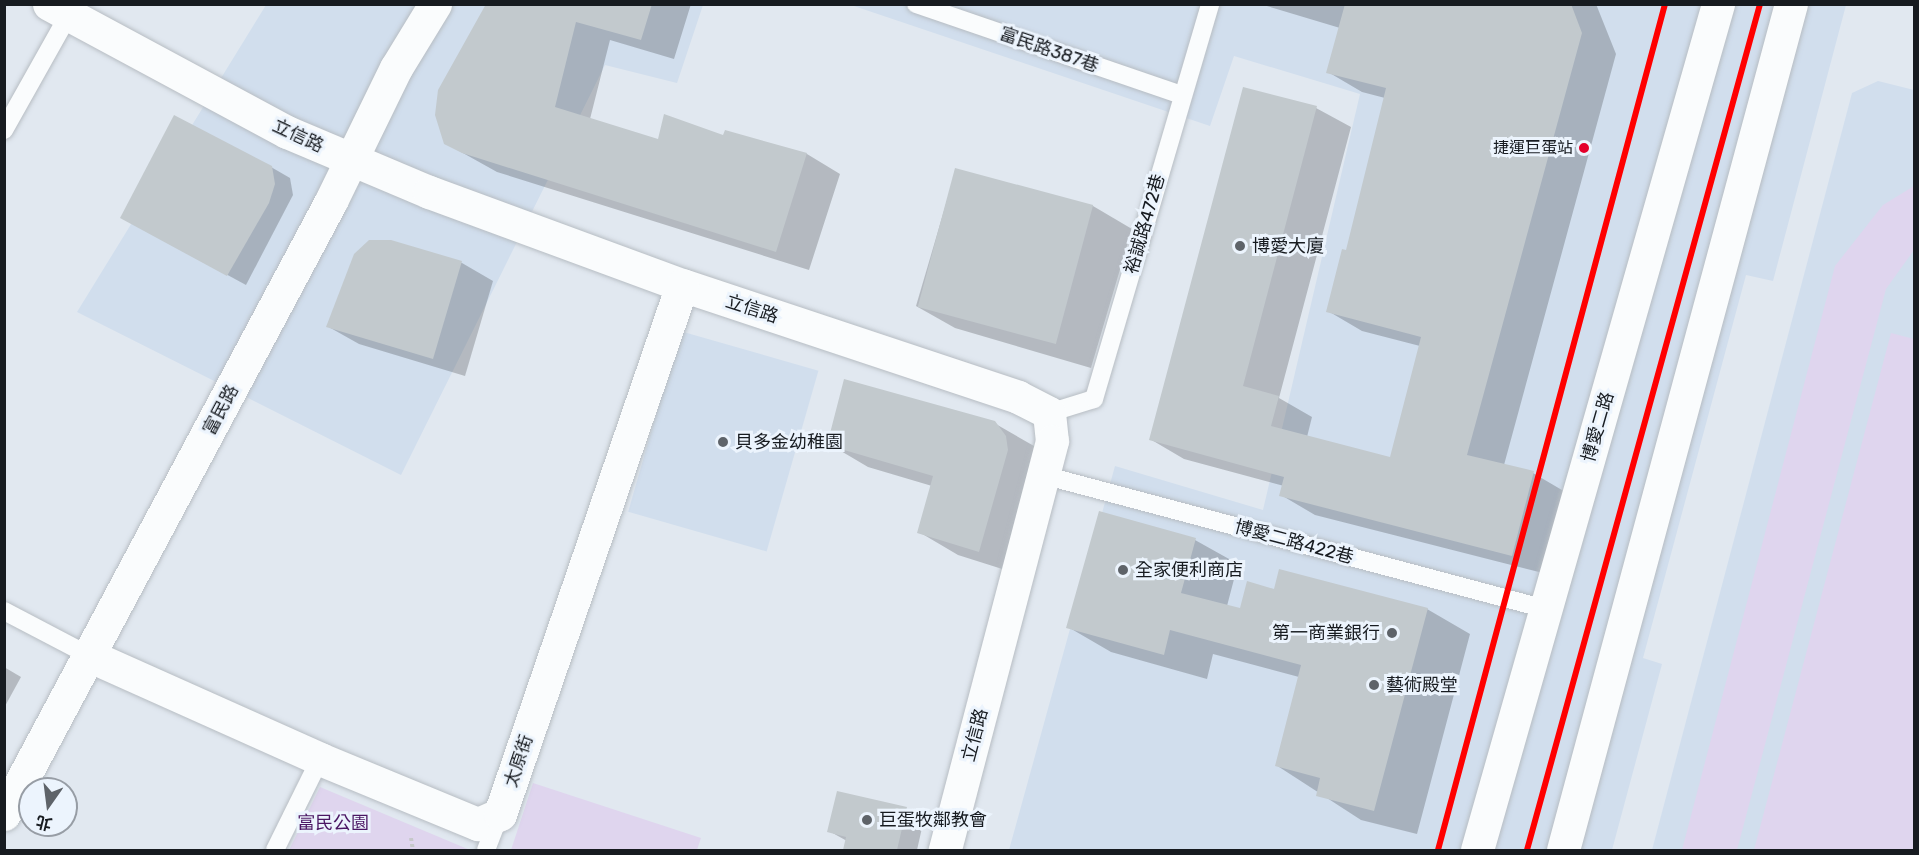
<!DOCTYPE html>
<html>
<head>
<meta charset="utf-8">
<style>
  body { margin:0 }
  #map { position:relative; width:1919px; height:855px; overflow:hidden; background:#e1e8f0; font-family:Rubik,"Noto Sans TC",sans-serif }
  div>[style] { position:absolute }
  .built>* { inset:0; background:#d1deed; transform-origin:0 0 }
  .green>* { inset:0; background:#dfd5ee }
  .shadow>* { inset:0; background:#0003 }
  .building>* { inset:0; background:#c2c9cd; transform-origin:0 0 }
  .path>* { height:4px; margin-top:-2px; transform-origin:0; background:repeating-linear-gradient(90deg,#c6c8ca 0 3px,transparent 0 6px) }
  .roads { filter:drop-shadow(0 0 2px #b7bdc3) drop-shadow(0 0 2px #b7bdc3) }
  .service>* { height:18px; margin:-9px; padding:0 9px; transform-origin:9px; border-radius:9px; background:#fafcfd }
  .minor>* { height:33px; margin:-16.5px; padding:0 16.5px; transform-origin:16.5px; border-radius:16.5px; background:#fafcfd }
  .secondary>* { height:33px; margin:-16.5px; padding:0 16.5px; transform-origin:16.5px; border-radius:16.5px; background:#fafcfd }
  .metro-1>* { height:6px; margin:-3px; padding:0 3px; transform-origin:3px; border-radius:3px; background:#f00 }
  .dots>* { width:16px; height:16px; translate:-50% -50%; box-sizing:border-box; border:3px solid #ecf4fd; border-radius:50% }
  span { translate:-50% -50%; white-space:nowrap; text-align:center; line-height:1.15; -webkit-text-stroke:6px #ecf4fd; paint-order:stroke }
  .bus-label { font-size:16px; color:#171b20 }
  .right { translate:-100% -50%; text-align:right }
  .street-label { font-size:18px; color:#171b20 }
  .poi-label { font-size:18px; color:#171b20 }
  .left { translate:0 -50%; text-align:left }
  .park-label { font-size:18px; color:#4b1763 }
  .frame { position:absolute; inset:0; border:6px solid #171b20; pointer-events:none }
  .north { position:absolute; left:18px; top:777px; width:60px; height:60px; box-sizing:border-box; background:#ecf4fd; border:2px solid #979da5; border-radius:50%; rotate:194deg; font-size:16px; font-weight:700; line-height:24px; text-align:center; color:#171b20 }
  .north::after { content:''; display:block; margin:auto; width:21px; height:27px; background:#5e6369; clip-path:polygon(50% 0,100% 100%,50% 72%,0 100%) }
</style>
</head>
<body>
<div id="map">
  <div class="built">
    <i style="clip-path:polygon(266px 5px,703px 5px,677px 83px,605px 65px,401px 475px,77px 312px)"></i>
    <i style="clip-path:polygon(851px 5px,1846px 5px,1773px 281px,1746px 275px,1643px 658px,1662px 664px,1612px 850px,1009px 850px,1115px 466px,1263px 510px,1360px 94px,1234px 56px,1210px 126px)"></i>
    <i style="clip-path:polygon(1878px 81px,1914px 90px,1914px 850px,1652px 850px,1852px 93px)"></i>
    <i style="left:680px;top:331px;width:144px;height:188px;rotate:16deg"></i>
  </div>
  <div class="green">
    <i style="clip-path:polygon(1914px 186px,1914px 250px,1886px 289px,1737px 850px,1682px 850px,1835px 266px,1883px 205px)"></i>
    <i style="clip-path:polygon(1891px 333px,1914px 339px,1914px 850px,1754px 850px)"></i>
    <i style="clip-path:polygon(533px 783px,701px 838px,697px 850px,511px 850px)"></i>
    <i style="clip-path:polygon(320px 787px,470px 850px,289px 850px)"></i>
  </div>
  <div class="shadow">
    <i style="clip-path:polygon(497px 4px,691px 4px,674px 59px,610px 40px,590px 119px,659px 141px,724px 137px,726px 132px,807px 154px,840px 174px,809px 270px,497px 172px,445px 143px)"></i>
    <i style="clip-path:polygon(1260px 4px,1596px 4px,1616px 54px,1504px 465px,1533px 473px,1567px 493px,1547px 574px,1315px 515px,1281px 495px,1284px 486px,1184px 459px,1150px 439px,1316px 108px,1351px 127px,1279px 398px,1312px 417px,1307px 437px,1391px 459px,1420px 346px,1362px 331px,1328px 311px,1347px 252px,1385px 98px,1362px 92px,1328px 72px,1340px 28px)"></i>
    <i style="clip-path:polygon(271px 167px,290px 178px,293px 195px,246px 285px,141px 228px)"></i>
    <i style="clip-path:polygon(956px 170px,1093px 206px,1132px 229px,1091px 368px,955px 328px,916px 306px)"></i>
    <i style="clip-path:polygon(390px 242px,462px 263px,493px 281px,465px 376px,359px 344px,327px 326px)"></i>
    <i style="clip-path:polygon(994px 423px,1034px 446px,1018px 574px,958px 555px,919px 532px,932px 486px,868px 467px,829px 444px)"></i>
    <i style="clip-path:polygon(1195px 540px,1238px 564px,1227px 606px,1241px 610px,1275px 591px,1427px 609px,1470px 634px,1417px 834px,1361px 820px,1276px 765px,1299px 677px,1213px 654px,1207px 679px,1111px 652px,1068px 627px)"></i>
    <i style="clip-path:polygon(4px 667px,21px 677px,4px 708px)"></i>
    <i style="clip-path:polygon(906px 809px,924px 819px,917px 850px,844px 850px,847px 841px,829px 831px)"></i>
  </div>
  <div class="building">
    <i style="clip-path:polygon(486px 4px,652px 4px,641px 40px,576px 22px,555px 107px,658px 139px,664px 114px,723px 135px,725px 130px,807px 153px,776px 252px,462px 153px,444px 144px,435px 115px,438px 90px)"></i>
    <i style="clip-path:polygon(1345px 4px,1571px 4px,1582px 33px,1467px 455px,1534px 471px,1512px 556px,1279px 496px,1284px 477px,1149px 440px,1243px 87px,1317px 106px,1243px 386px,1279px 396px,1271px 426px,1390px 457px,1421px 337px,1326px 312px,1342px 249px,1346px 250px,1386px 88px,1326px 73px)"></i>
    <i style="clip-path:polygon(174px 115px,272px 166px,275px 184px,269px 203px,227px 276px,120px 218px)"></i>
    <i style="left:955px;top:168px;width:143px;height:144px;rotate:15deg"></i>
    <i style="clip-path:polygon(369px 240px,391px 240px,462px 261px,433px 359px,326px 327px,354px 254px)"></i>
    <i style="clip-path:polygon(844px 379px,995px 421px,1006px 436px,1008px 450px,979px 552px,917px 533px,933px 476px,827px 445px)"></i>
    <i style="clip-path:polygon(1099px 511px,1196px 538px,1181px 593px,1240px 608px,1247px 581px,1274px 589px,1279px 569px,1428px 608px,1374px 811px,1316px 796px,1320px 778px,1275px 766px,1301px 665px,1170px 630px,1164px 655px,1066px 628px)"></i>
    <i style="clip-path:polygon(837px 791px,907px 807px,897px 850px,843px 850px,846px 837px,827px 832px)"></i>
  </div>
  <div class="path">
    <i style="left:411px;top:838px;width:12px;rotate:81deg"></i>
  </div>
  <div class="roads">
    <div class="service">
      <i style="left:916px;top:4px;width:281px;rotate:18.9deg"></i>
      <i style="left:4px;top:130px;width:131px;rotate:-60.7deg"></i>
      <i style="left:1049px;top:413px;width:47px;rotate:-17.3deg"></i>
      <i style="left:1094px;top:399px;width:412px;rotate:-73.6deg"></i>
      <i style="left:1043px;top:475px;width:521px;rotate:14.92deg"></i>
      <i style="left:4px;top:611px;width:97px;rotate:27.6deg"></i>
      <i style="left:275px;top:850px;width:102px;rotate:-63.7deg"></i>
      <i style="left:486px;top:850px;width:39px;rotate:-69deg"></i>
    </div>
    <div class="minor">
      <i style="left:49px;top:4px;width:270px;rotate:28.3deg"></i>
      <i style="left:287px;top:132px;width:154px;rotate:22.9deg"></i>
      <i style="left:429px;top:192px;width:270px;rotate:20.2deg"></i>
      <i style="left:682px;top:285px;width:354px;rotate:18.4deg"></i>
      <i style="left:1018px;top:397px;width:35px;rotate:27deg"></i>
      <i style="left:1049px;top:413px;width:28px;rotate:84deg"></i>
      <i style="left:1052px;top:441px;width:423px;rotate:104.7deg"></i>
      <i style="left:90px;top:656px;width:252px;rotate:24.1deg"></i>
      <i style="left:320px;top:759px;width:171px;rotate:22.4deg"></i>
      <i style="left:478px;top:824px;width:24px;rotate:-24deg"></i>
      <i style="left:500px;top:814px;width:559px;rotate:-71.01deg"></i>
      <i style="left:4px;top:814px;width:695px;rotate:-61.92deg"></i>
      <i style="left:331px;top:201px;width:148px;rotate:-64deg"></i>
      <i style="left:396px;top:68px;width:75px;rotate:-58.6deg"></i>
    </div>
    <div class="secondary">
      <i style="left:1477px;top:850px;width:880px;rotate:-74.1deg"></i>
      <i style="left:1563px;top:850px;width:876px;rotate:-74.92deg"></i>
    </div>
  </div>
  <div class="metro-1">
    <i style="left:1438px;top:850px;width:876px;rotate:-74.98deg"></i>
    <i style="left:1527px;top:850px;width:877px;rotate:-74.6deg"></i>
  </div>
  <div class="dots">
    <i style="left:1584px;top:148px;background:#e4002b"></i>
    <i style="left:1240px;top:246px;background:#5e6369"></i>
    <i style="left:723px;top:442px;background:#5e6369"></i>
    <i style="left:1123px;top:570px;background:#5e6369"></i>
    <i style="left:1392px;top:633px;background:#5e6369"></i>
    <i style="left:1374px;top:685px;background:#5e6369"></i>
    <i style="left:867px;top:820px;background:#5e6369"></i>
  </div>
  <div class="bus-label">
    <span class="right" style="left:1573px;top:148px">捷運巨蛋站</span>
  </div>
  <div class="street-label">
    <span style="left:1049px;top:50px;rotate:19deg">富民路387巷</span>
    <span style="left:298px;top:136px;rotate:25deg">立信路</span>
    <span style="left:1145px;top:224px;rotate:-74deg">裕誠路472巷</span>
    <span style="left:752px;top:309px;rotate:18deg">立信路</span>
    <span style="left:221px;top:410px;rotate:-62deg">富民路</span>
    <span style="left:1598px;top:427px;rotate:-74deg">博愛二路</span>
    <span style="left:1294px;top:542px;rotate:15deg">博愛二路422巷</span>
    <span style="left:975px;top:735px;rotate:-75deg">立信路</span>
    <span style="left:519px;top:761px;rotate:-71deg">太原街</span>
  </div>
  <div class="poi-label">
    <span class="left" style="left:1252px;top:246px">博愛大廈</span>
    <span class="left" style="left:735px;top:442px">貝多金幼稚園</span>
    <span class="left" style="left:1135px;top:570px">全家便利商店</span>
    <span class="right" style="left:1380px;top:633px">第一商業銀行</span>
    <span class="left" style="left:1386px;top:685px">藝術殿堂</span>
    <span class="left" style="left:879px;top:820px">巨蛋牧鄰教會</span>
  </div>
  <div class="park-label">
    <span style="left:333px;top:823px">富民公園</span>
  </div>
  <div class="frame"></div>
  <div class="north">北</div>
</div>
</body>
</html>
